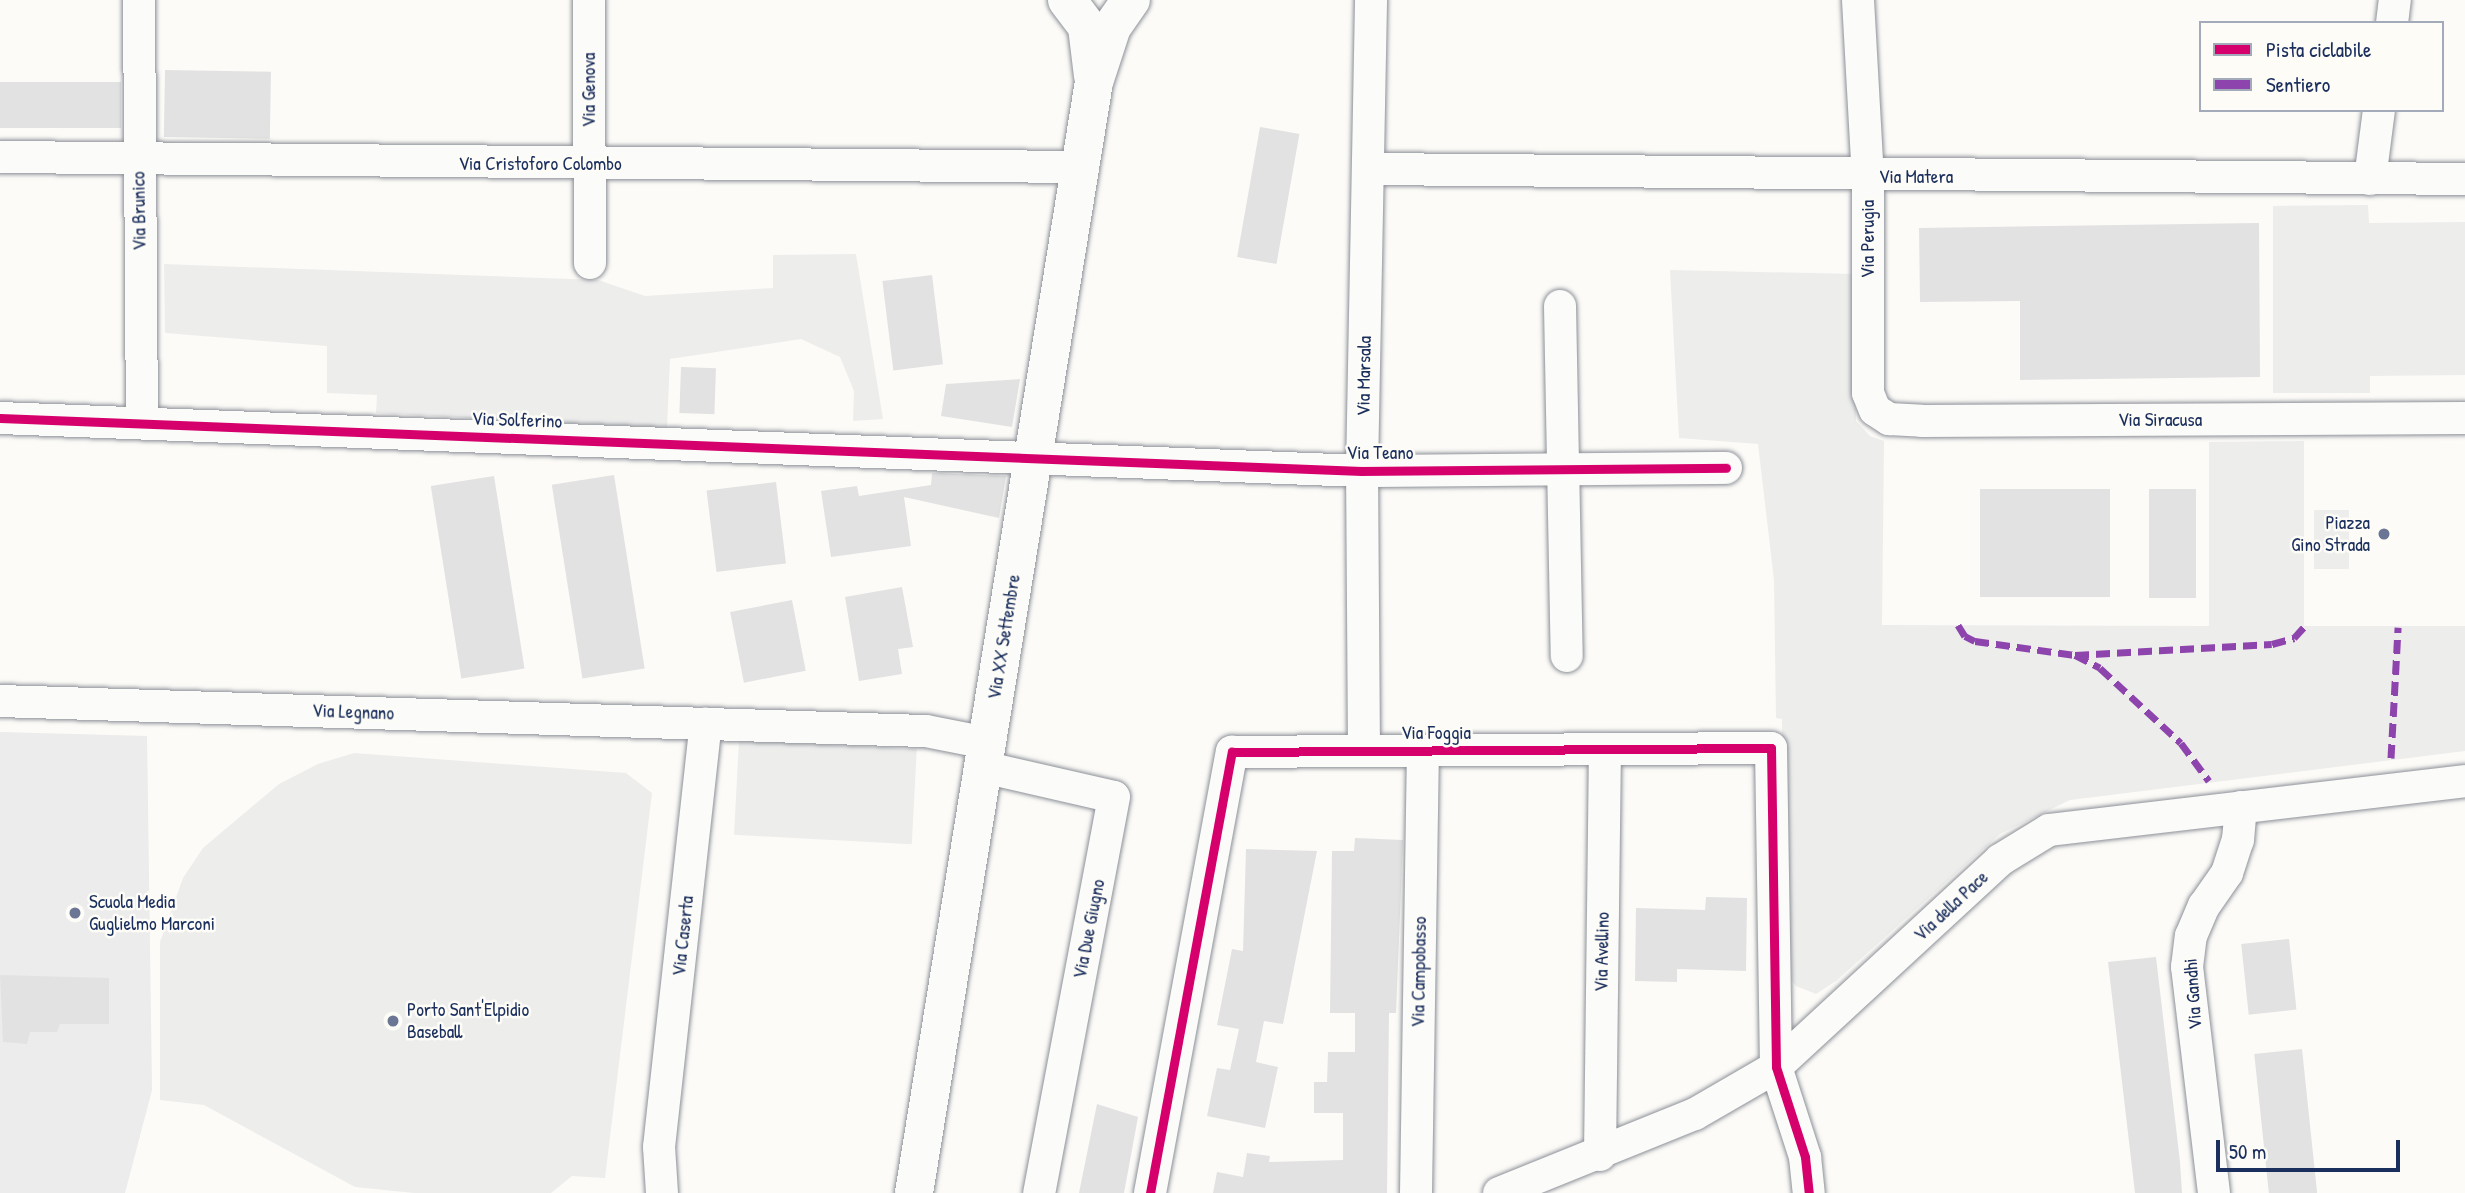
<!DOCTYPE html>
<html>
<head>
<meta charset="utf-8">
<style>
  body { margin:0 }
  #map { position:relative; width:2465px; height:1193px; overflow:hidden; background:#fcfbf8; font-family:"Patrick Hand",sans-serif }
  div>[style] { position:absolute }
  .built>* { inset:0; background:#ebeceb }
  .green>* { inset:0; background:#ededec; transform-origin:0 0 }
  .building>* { inset:0; background:#e2e2e2; transform-origin:0 0 }
  .roads { filter:drop-shadow(0 0 2px #8c9097) drop-shadow(0 0 2px #8c9097) }
  .minor>* { height:32px; margin:-16px; padding:0 16px; transform-origin:16px; border-radius:16px; background:#fbfbf9 }
  .major>* { height:38px; margin:-19px; padding:0 19px; transform-origin:19px; border-radius:19px; background:#fbfbf9 }
  .quiet>* { height:7px; margin-top:-3.5px; transform-origin:0; background:repeating-linear-gradient(90deg,#8e44ad 0 14px,transparent 0 21px) }
  .cycleway>* { height:9px; margin:-4.5px; padding:0 4.5px; transform-origin:4.5px; border-radius:4.5px; background:#d6006c }
  .dots>* { width:19px; height:19px; translate:-50% -50%; box-sizing:border-box; border:4px solid #fdfcf7; border-radius:50% }
  span { translate:-50% -50%; white-space:nowrap; text-align:center; line-height:1.15; -webkit-text-stroke:5px #fdfcf7; paint-order:stroke }
  .street-label { font-size:19px; color:#1b2f5e }
  .poi-label { font-size:19px; color:#1b2f5e }
  .right { translate:-100% -50%; text-align:right }
  .left { translate:0 -50%; text-align:left }
  .legend { position:absolute; left:2199px; top:21px; width:245px; height:91px; box-sizing:border-box; background:#fdfcf7; border:2px solid #a3aaba; margin:0; padding:9px 12px; list-style:none; font-size:21px; color:#1b2f5e }
  .legend li { display:flex; align-items:center; gap:14px; height:35px }
  .legend b { width:35px; border:2px solid #a3aaba }
  .scale { position:absolute; left:2216px; top:1140px; width:184px; height:32px; box-sizing:border-box; border:4px solid #1b2f5e; border-top:0; padding-left:9px; font-size:21px; line-height:24px; white-space:nowrap; color:#1b2f5e; -webkit-text-stroke:5px #fdfcf7; paint-order:stroke }
</style>
</head>
<body>
<div id="map">
  <div class="built">
    <i style="clip-path:polygon(0 732px,147px 736px,152px 1090px,125px 1193px,0 1193px)"></i>
  </div>
  <div class="green">
    <i style="clip-path:polygon(2368px 205px,2369px 223px,2465px 222px,2465px 375px,2370px 376px,2370px 393px,2273px 393px,2273px 206px)"></i>
    <i style="clip-path:polygon(856px 254px,883px 419px,853px 421px,854px 391px,840px 357px,801px 339px,670px 359px,667px 428px,376px 413px,377px 395px,327px 393px,327px 346px,165px 333px,164px 264px,598px 280px,645px 296px,773px 288px,773px 255px)"></i>
    <i style="clip-path:polygon(1670px 270px,1855px 274px,1856px 421px,1870px 436px,1884px 441px,1882px 625px,2209px 626px,2209px 442px,2304px 441px,2304px 626px,2465px 626px,2465px 751px,2070px 800px,2000px 834px,1836px 981px,1816px 994px,1796px 986px,1784px 971px,1782px 719px,1776px 718px,1774px 580px,1758px 444px,1679px 438px)"></i>
    <i style="left:2314px;top:510px;width:35px;height:59px"></i>
    <i style="left:739px;top:740px;width:178px;height:95px;rotate:3deg"></i>
    <i style="clip-path:polygon(354px 753px,626px 773px,652px 793px,605px 1178px,572px 1176px,551px 1193px,414px 1193px,355px 1187px,204px 1105px,160px 1100px,160px 942px,183px 878px,203px 848px,279px 784px,318px 764px)"></i>
  </div>
  <div class="building">
    <i style="left:165px;top:70px;width:106px;height:67px;rotate:1deg"></i>
    <i style="left:0;top:82px;width:121px;height:46px"></i>
    <i style="left:1260px;top:127px;width:40px;height:132px;rotate:10deg"></i>
    <i style="clip-path:polygon(2259px 223px,2260px 377px,2020px 380px,2020px 301px,1920px 302px,1919px 228px)"></i>
    <i style="left:932px;top:275px;width:90px;height:50px;rotate:83deg"></i>
    <i style="left:681px;top:367px;width:35px;height:46px;rotate:2deg"></i>
    <i style="clip-path:polygon(1020px 379px,1012px 427px,941px 416px,946px 384px)"></i>
    <i style="clip-path:polygon(932px 473px,1006px 476px,999px 518px,904px 497px,911px 546px,831px 557px,821px 491px,857px 486px,859px 496px,931px 485px)"></i>
    <i style="left:614px;top:475px;width:196px;height:63px;rotate:81deg"></i>
    <i style="left:494px;top:476px;width:195px;height:64px;rotate:81deg"></i>
    <i style="left:776px;top:482px;width:82px;height:70px;rotate:83deg"></i>
    <i style="left:1980px;top:489px;width:130px;height:108px"></i>
    <i style="left:2149px;top:489px;width:47px;height:109px"></i>
    <i style="clip-path:polygon(902px 587px,913px 647px,898px 649px,902px 674px,859px 681px,845px 597px)"></i>
    <i style="left:792px;top:600px;width:72px;height:63px;rotate:79deg"></i>
    <i style="clip-path:polygon(1355px 838px,1403px 840px,1396px 1013px,1389px 1013px,1387px 1193px,1213px 1193px,1217px 1172px,1243px 1177px,1247px 1153px,1270px 1156px,1269px 1162px,1343px 1160px,1343px 1113px,1314px 1113px,1314px 1082px,1327px 1082px,1328px 1052px,1355px 1052px,1355px 1013px,1330px 1013px,1332px 851px,1354px 851px)"></i>
    <i style="clip-path:polygon(1246px 849px,1317px 851px,1283px 1024px,1264px 1021px,1256px 1062px,1278px 1067px,1265px 1128px,1207px 1116px,1217px 1068px,1230px 1070px,1239px 1029px,1217px 1025px,1232px 949px,1243px 951px)"></i>
    <i style="clip-path:polygon(1706px 897px,1747px 898px,1746px 971px,1677px 969px,1677px 982px,1635px 981px,1636px 908px,1705px 910px)"></i>
    <i style="left:2289px;top:939px;width:71px;height:48px;rotate:84deg"></i>
    <i style="clip-path:polygon(2156px 957px,2180px 1162px,2182px 1193px,2135px 1193px,2108px 962px)"></i>
    <i style="clip-path:polygon(0 975px,109px 978px,109px 1024px,60px 1024px,57px 1032px,30px 1032px,27px 1044px,3px 1042px)"></i>
    <i style="left:2302px;top:1049px;width:145px;height:48px;rotate:84deg"></i>
    <i style="clip-path:polygon(1097px 1104px,1138px 1117px,1124px 1193px,1079px 1193px)"></i>
  </div>
  <div class="roads">
    <div class="minor">
      <i style="left:139px;top:0;width:423px;rotate:89.6deg"></i>
      <i style="left:589px;top:0;width:263px;rotate:89.8deg"></i>
      <i style="left:1858px;top:0;width:177px;rotate:86.8deg"></i>
      <i style="left:1868px;top:177px;width:216px;rotate:90deg"></i>
      <i style="left:1868px;top:393px;width:18px;rotate:68deg"></i>
      <i style="left:1875px;top:410px;width:17px;rotate:33deg"></i>
      <i style="left:1889px;top:419px;width:33px;rotate:3deg"></i>
      <i style="left:1922px;top:421px;width:543px;rotate:-0.32deg"></i>
      <i style="left:2392px;top:23px;width:23px;rotate:-83deg"></i>
      <i style="left:0;top:157px;width:1080px;rotate:0.53deg"></i>
      <i style="left:1368px;top:169px;width:1097px;rotate:0.52deg"></i>
      <i style="left:2370px;top:179px;width:70px;rotate:-82.6deg"></i>
      <i style="left:1560px;top:306px;width:350px;rotate:88.9deg"></i>
      <i style="left:0;top:418px;width:1363px;rotate:2.23deg"></i>
      <i style="left:1362px;top:471px;width:364px;rotate:-0.5deg"></i>
      <i style="left:0;top:701px;width:926px;rotate:1.86deg"></i>
      <i style="left:926px;top:731px;width:62px;rotate:11.1deg"></i>
      <i style="left:1364px;top:751px;width:280px;rotate:-90.4deg"></i>
      <i style="left:1362px;top:471px;width:471px;rotate:-88.9deg"></i>
      <i style="left:983px;top:767px;width:134px;rotate:12.9deg"></i>
      <i style="left:1114px;top:797px;width:403px;rotate:100.7deg"></i>
      <i style="left:1600px;top:1155px;width:406px;rotate:-89.3deg"></i>
      <i style="left:662px;top:1193px;width:46px;rotate:-93.7deg"></i>
      <i style="left:659px;top:1147px;width:426px;rotate:-83.7deg"></i>
      <i style="left:1150px;top:1193px;width:449px;rotate:-79.5deg"></i>
      <i style="left:1232px;top:752px;width:539px;rotate:-0.43deg"></i>
      <i style="left:1771px;top:748px;width:319px;rotate:89.1deg"></i>
      <i style="left:1776px;top:1067px;width:95px;rotate:72.1deg"></i>
      <i style="left:1805px;top:1157px;width:36px;rotate:84deg"></i>
      <i style="left:1416px;top:1193px;width:442px;rotate:-89.1deg"></i>
      <i style="left:1499px;top:1193px;width:211px;rotate:-22deg"></i>
      <i style="left:1695px;top:1114px;width:94px;rotate:-30.1deg"></i>
      <i style="left:1776px;top:1067px;width:305px;rotate:-42.7deg"></i>
      <i style="left:2000px;top:860px;width:57px;rotate:-31.5deg"></i>
      <i style="left:2049px;top:830px;width:419px;rotate:-6.7deg"></i>
      <i style="left:2214px;top:1193px;width:228px;rotate:-96.8deg"></i>
      <i style="left:2187px;top:967px;width:31px;rotate:-83deg"></i>
      <i style="left:2191px;top:936px;width:33px;rotate:-67deg"></i>
      <i style="left:2204px;top:906px;width:40px;rotate:-55.1deg"></i>
      <i style="left:2227px;top:873px;width:35px;rotate:-72deg"></i>
      <i style="left:2238px;top:840px;width:33px;rotate:-85deg"></i>
    </div>
    <div class="major">
      <i style="left:1067px;top:0;width:34px;rotate:53deg"></i>
      <i style="left:1087px;top:27px;width:49px;rotate:83deg"></i>
      <i style="left:914px;top:1193px;width:1125px;rotate:-80.8deg"></i>
      <i style="left:1094px;top:82px;width:58px;rotate:-71.9deg"></i>
      <i style="left:1112px;top:27px;width:33px;rotate:-55deg"></i>
    </div>
  </div>
  <div class="quiet">
    <i style="left:1958px;top:625px;width:13px;rotate:58deg"></i>
    <i style="left:1965px;top:636px;width:11px;rotate:27deg"></i>
    <i style="left:1975px;top:641px;width:101px;rotate:8deg"></i>
    <i style="left:2075px;top:655px;width:28px;rotate:27deg"></i>
    <i style="left:2100px;top:668px;width:110px;rotate:42.8deg"></i>
    <i style="left:2181px;top:743px;width:47px;rotate:53.6deg"></i>
    <i style="left:2075px;top:655px;width:197px;rotate:-3.2deg"></i>
    <i style="left:2272px;top:644px;width:23px;rotate:-15deg"></i>
    <i style="left:2294px;top:638px;width:15px;rotate:-48deg"></i>
    <i style="left:2391px;top:758px;width:131px;rotate:-86.9deg"></i>
  </div>
  <div class="cycleway">
    <i style="left:0;top:418px;width:1363px;rotate:2.23deg"></i>
    <i style="left:1362px;top:471px;width:364px;rotate:-0.5deg"></i>
    <i style="left:1150px;top:1193px;width:449px;rotate:-79.5deg"></i>
    <i style="left:1232px;top:752px;width:539px;rotate:-0.43deg"></i>
    <i style="left:1771px;top:748px;width:319px;rotate:89.1deg"></i>
    <i style="left:1776px;top:1067px;width:95px;rotate:72.1deg"></i>
    <i style="left:1805px;top:1157px;width:36px;rotate:84deg"></i>
  </div>
  <div class="dots">
    <i style="left:2384px;top:534px;background:#6a7694"></i>
    <i style="left:75px;top:913px;background:#6a7694"></i>
    <i style="left:393px;top:1021px;background:#6a7694"></i>
  </div>
  <div class="street-label">
    <span style="left:589px;top:90px;rotate:-90deg">Via Genova</span>
    <span style="left:540px;top:164px">Via Cristoforo Colombo</span>
    <span style="left:1916px;top:177px">Via Matera</span>
    <span style="left:139px;top:211px;rotate:-91deg">Via Brunico</span>
    <span style="left:1868px;top:239px;rotate:-90deg">Via Perugia</span>
    <span style="left:1364px;top:376px;rotate:-89deg">Via Marsala</span>
    <span style="left:517px;top:420px;rotate:2deg">Via Solferino</span>
    <span style="left:2160px;top:420px">Via Siracusa</span>
    <span style="left:1380px;top:453px">Via Teano</span>
    <span style="left:1004px;top:637px;rotate:-81deg">Via XX Settembre</span>
    <span style="left:353px;top:712px;rotate:2deg">Via Legnano</span>
    <span style="left:1436px;top:733px">Via Foggia</span>
    <span style="left:1951px;top:906px;rotate:-43deg">Via della Pace</span>
    <span style="left:1089px;top:929px;rotate:-79deg">Via Due Giugno</span>
    <span style="left:683px;top:936px;rotate:-84deg">Via Caserta</span>
    <span style="left:1602px;top:952px;rotate:-89deg">Via Avellino</span>
    <span style="left:1419px;top:972px;rotate:-89deg">Via Campobasso</span>
    <span style="left:2193px;top:994px;rotate:-94deg">Via Gandhi</span>
  </div>
  <div class="poi-label">
    <span class="right" style="left:2370px;top:534px">Piazza<br>Gino Strada</span>
    <span class="left" style="left:89px;top:913px">Scuola Media<br>Guglielmo Marconi</span>
    <span class="left" style="left:407px;top:1021px">Porto Sant'Elpidio<br>Baseball</span>
  </div>
  <ul class="legend">
  <li><b style="height:9px;background:#d6006c"></b>Pista ciclabile</li>
  <li><b style="height:9px;background:#8e44ad"></b>Sentiero</li>
  </ul>
  <div class="scale">50 m</div>
</div>
</body>
</html>
